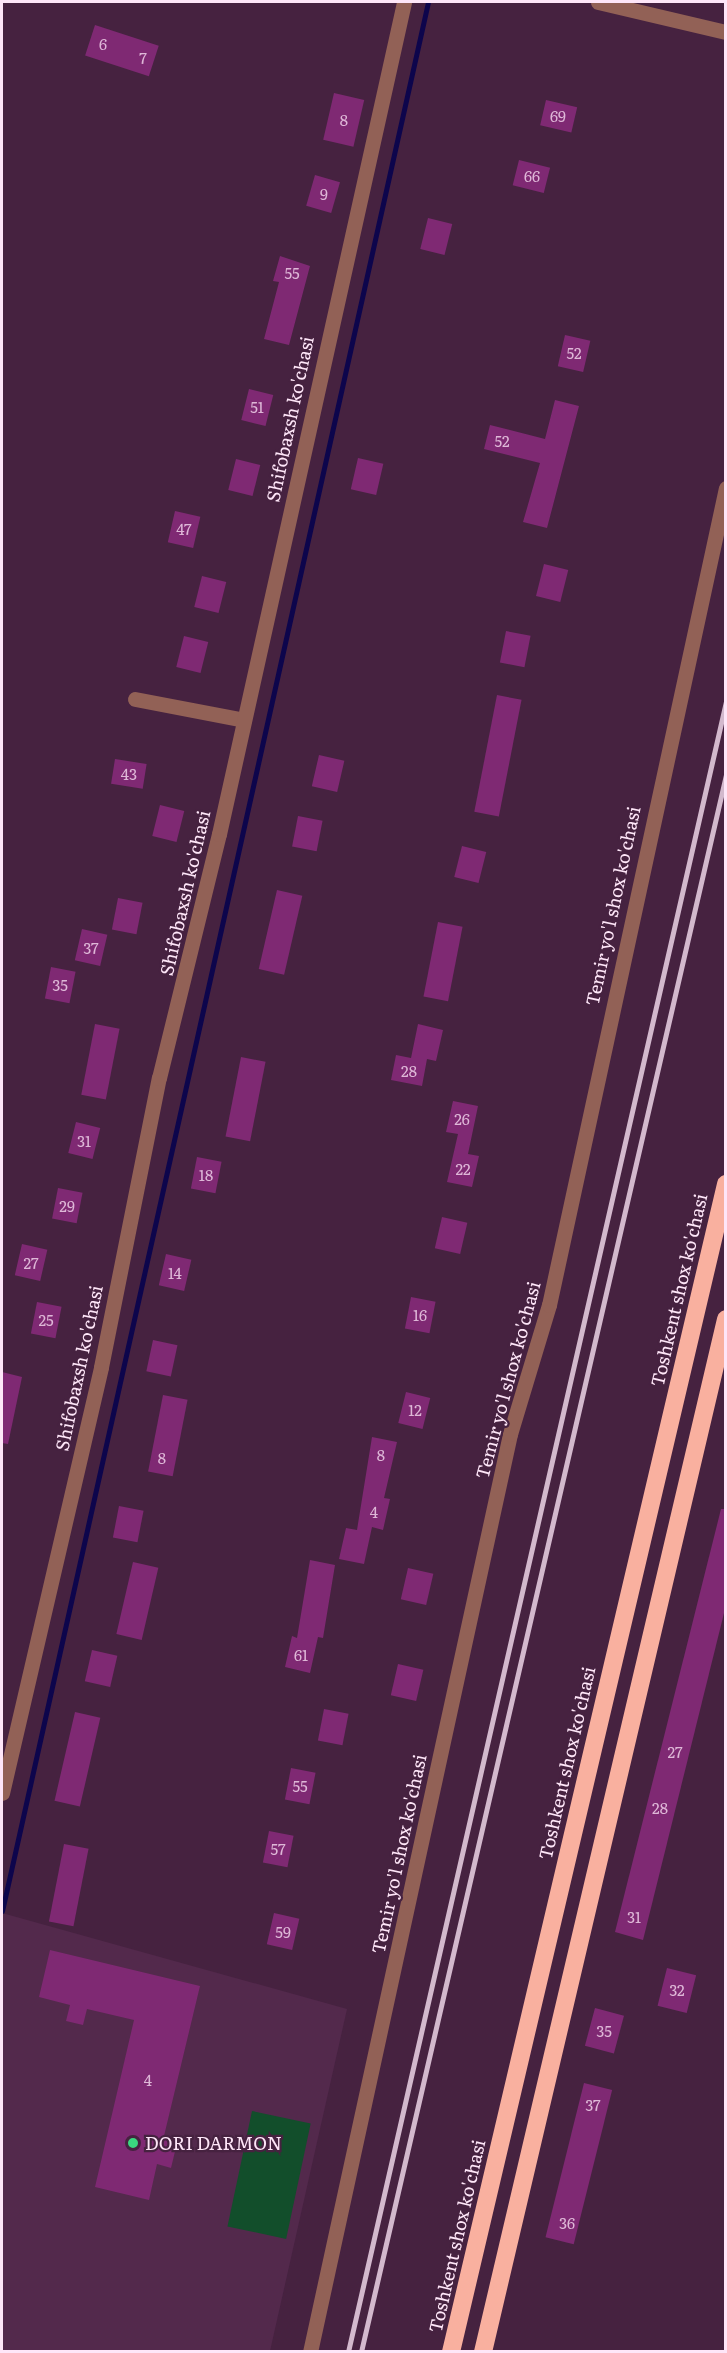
<!DOCTYPE html>
<html>
<head>
<meta charset="utf-8">
<style>
  body { margin:0 }
  #map { position:relative; width:727px; height:2353px; overflow:hidden; background:#462240; font-family:Literata,serif }
  div>[style] { position:absolute }
  .built>* { inset:0; background:#53294c }
  .green>* { inset:0; background:#124e2b; transform-origin:0 0 }
  .stream>* { height:5px; margin:-2.5px; padding:0 2.5px; transform-origin:2.5px; border-radius:2.5px; background:#0d054c }
  .building>* { inset:0; background:#7f2973; transform-origin:0 0 }
  .street>* { height:15px; margin:-7.5px; padding:0 7.5px; transform-origin:7.5px; border-radius:7.5px; background:#926156 }
  .highway>* { height:18px; margin:-9px; padding:0 9px; transform-origin:9px; border-radius:9px; background:#f9b09f }
  .rail>* { height:4.5px; margin:-2.25px; padding:0 2.25px; transform-origin:2.25px; border-radius:2.25px; background:#d3b9cd }
  .dots>* { width:16px; height:16px; translate:-50% -50%; box-sizing:border-box; border:3px solid #462240; border-radius:50% }
  span { translate:-50% -50%; white-space:nowrap; text-align:center; line-height:1.15; -webkit-text-stroke:4.5px #462240; paint-order:stroke }
  .number-label { font-size:15px; color:#deb7d7 }
  .number-label span { -webkit-text-stroke-width:0 }
  .street-label { font-size:18px; color:#fee6f8 }
  .poi-label { font-size:18px; color:#fee6f8 }
  .left { translate:0 -50%; text-align:left }
  .frame { position:absolute; inset:0; border:3px solid #fee6f8; pointer-events:none }
</style>
</head>
<body>
<div id="map">
  <div class="built">
    <i style="clip-path:polygon(2px 1913px,347px 2009px,270px 2351px,2px 2351px)"></i>
  </div>
  <div class="green">
    <i style="left:252px;top:2111px;width:60px;height:118px;rotate:12deg"></i>
  </div>
  <div class="stream">
    <i style="left:2px;top:1911px;width:1956px;rotate:-77.42deg"></i>
  </div>
  <div class="building">
    <i style="left:95px;top:25px;width:67px;height:32px;rotate:18deg"></i>
    <i style="left:334px;top:93px;width:31px;height:48px;rotate:13deg"></i>
    <i style="left:546px;top:100px;width:32px;height:26px;rotate:13deg"></i>
    <i style="left:519px;top:160px;width:32px;height:26px;rotate:14deg"></i>
    <i style="left:315px;top:175px;width:26px;height:32px;rotate:16deg"></i>
    <i style="left:428px;top:218px;width:25px;height:32px;rotate:14deg"></i>
    <i style="clip-path:polygon(280px 256px,310px 266px,289px 345px,264px 339px,279px 282px,273px 281px)"></i>
    <i style="left:565px;top:335px;width:26px;height:32px;rotate:13deg"></i>
    <i style="left:249px;top:389px;width:25px;height:32px;rotate:14deg"></i>
    <i style="clip-path:polygon(555px 400px,579px 406px,547px 528px,523px 522px,540px 463px,484px 449px,490px 425px,545px 439px)"></i>
    <i style="left:358px;top:458px;width:26px;height:32px;rotate:13deg"></i>
    <i style="left:236px;top:459px;width:25px;height:32px;rotate:14deg"></i>
    <i style="left:175px;top:511px;width:26px;height:32px;rotate:13deg"></i>
    <i style="left:544px;top:564px;width:25px;height:33px;rotate:14deg"></i>
    <i style="left:202px;top:576px;width:25px;height:32px;rotate:14deg"></i>
    <i style="left:506px;top:631px;width:25px;height:32px;rotate:11deg"></i>
    <i style="left:184px;top:636px;width:25px;height:32px;rotate:14deg"></i>
    <i style="left:497px;top:695px;width:25px;height:119px;rotate:11deg"></i>
    <i style="left:319px;top:755px;width:26px;height:32px;rotate:13deg"></i>
    <i style="left:115px;top:759px;width:32px;height:25px;rotate:9deg"></i>
    <i style="left:160px;top:805px;width:25px;height:32px;rotate:14deg"></i>
    <i style="left:298px;top:816px;width:25px;height:31px;rotate:11deg"></i>
    <i style="left:462px;top:846px;width:25px;height:32px;rotate:14deg"></i>
    <i style="left:277px;top:890px;width:26px;height:81px;rotate:13deg"></i>
    <i style="left:118px;top:898px;width:25px;height:32px;rotate:11deg"></i>
    <i style="left:438px;top:922px;width:25px;height:76px;rotate:11deg"></i>
    <i style="left:82px;top:929px;width:26px;height:32px;rotate:13deg"></i>
    <i style="left:51px;top:967px;width:25px;height:32px;rotate:11deg"></i>
    <i style="left:95px;top:1024px;width:25px;height:72px;rotate:11deg"></i>
    <i style="clip-path:polygon(418px 1024px,443px 1030px,436px 1061px,427px 1059px,422px 1086px,391px 1080px,396px 1055px,411px 1058px)"></i>
    <i style="left:241px;top:1057px;width:25px;height:81px;rotate:11deg"></i>
    <i style="clip-path:polygon(453px 1101px,478px 1106px,468px 1154px,479px 1156px,472px 1187px,447px 1182px,458px 1134px,446px 1132px)"></i>
    <i style="left:76px;top:1122px;width:25px;height:32px;rotate:14deg"></i>
    <i style="left:197px;top:1157px;width:25px;height:32px;rotate:11deg"></i>
    <i style="left:58px;top:1188px;width:25px;height:31px;rotate:11deg"></i>
    <i style="left:442px;top:1217px;width:26px;height:32px;rotate:13deg"></i>
    <i style="left:22px;top:1244px;width:26px;height:32px;rotate:13deg"></i>
    <i style="left:166px;top:1254px;width:26px;height:32px;rotate:13deg"></i>
    <i style="left:411px;top:1297px;width:25px;height:32px;rotate:11deg"></i>
    <i style="left:37px;top:1302px;width:25px;height:32px;rotate:11deg"></i>
    <i style="left:153px;top:1340px;width:25px;height:32px;rotate:12deg"></i>
    <i style="clip-path:polygon(2px 1372px,22px 1377px,8px 1444px,2px 1443px)"></i>
    <i style="left:406px;top:1392px;width:25px;height:32px;rotate:14deg"></i>
    <i style="left:163px;top:1395px;width:25px;height:78px;rotate:11deg"></i>
    <i style="clip-path:polygon(372px 1437px,397px 1442px,384px 1498px,390px 1499px,383px 1530px,372px 1527px,364px 1564px,339px 1559px,346px 1528px,357px 1530px)"></i>
    <i style="left:119px;top:1506px;width:25px;height:32px;rotate:11deg"></i>
    <i style="clip-path:polygon(721px 1509px,726px 1509px,726px 1605px,643px 1940px,615px 1932px)"></i>
    <i style="clip-path:polygon(310px 1560px,335px 1565px,323px 1638px,318px 1637px,310px 1673px,285px 1667px,292px 1636px,297px 1638px)"></i>
    <i style="left:133px;top:1562px;width:26px;height:74px;rotate:13deg"></i>
    <i style="left:408px;top:1568px;width:26px;height:32px;rotate:13deg"></i>
    <i style="left:92px;top:1650px;width:26px;height:32px;rotate:13deg"></i>
    <i style="left:398px;top:1664px;width:26px;height:32px;rotate:13deg"></i>
    <i style="left:324px;top:1709px;width:25px;height:32px;rotate:11deg"></i>
    <i style="left:75px;top:1712px;width:26px;height:91px;rotate:13deg"></i>
    <i style="left:291px;top:1768px;width:25px;height:32px;rotate:11deg"></i>
    <i style="left:269px;top:1831px;width:25px;height:32px;rotate:11deg"></i>
    <i style="left:64px;top:1844px;width:25px;height:79px;rotate:11deg"></i>
    <i style="left:274px;top:1913px;width:26px;height:32px;rotate:13deg"></i>
    <i style="clip-path:polygon(50px 1950px,200px 1986px,164px 2136px,178px 2139px,171px 2168px,157px 2164px,149px 2200px,95px 2187px,134px 2020px,87px 2009px,83px 2025px,66px 2021px,70px 2005px,39px 1997px)"></i>
    <i style="left:667px;top:1968px;width:30px;height:39px;rotate:14deg"></i>
    <i style="left:595px;top:2008px;width:30px;height:39px;rotate:15deg"></i>
    <i style="left:584px;top:2083px;width:29px;height:159px;rotate:14deg"></i>
  </div>
  <div class="street">
    <i style="left:598px;top:2px;width:131px;rotate:13.2deg"></i>
    <i style="left:135px;top:699px;width:111px;rotate:10.9deg"></i>
    <i style="left:2px;top:1793px;width:437px;rotate:-76.9deg"></i>
    <i style="left:101px;top:1367px;width:295px;rotate:-78.7deg"></i>
    <i style="left:159px;top:1078px;width:251px;rotate:-76.2deg"></i>
    <i style="left:219px;top:834px;width:852px;rotate:-77.46deg"></i>
    <i style="left:310px;top:2352px;width:940px;rotate:-77.71deg"></i>
    <i style="left:510px;top:1434px;width:135px;rotate:-73.2deg"></i>
    <i style="left:549px;top:1305px;width:836px;rotate:-77.78deg"></i>
  </div>
  <div class="highway">
    <i style="left:451px;top:2352px;width:1200px;rotate:-76.75deg"></i>
    <i style="left:483px;top:2352px;width:1061px;rotate:-76.76deg"></i>
  </div>
  <div class="rail">
    <i style="left:348px;top:2352px;width:1694px;rotate:-77.1deg"></i>
    <i style="left:361px;top:2352px;width:1619px;rotate:-76.97deg"></i>
  </div>
  <div class="dots">
    <i style="left:133px;top:2143px;background:#3ad77f"></i>
  </div>
  <div class="number-label">
    <span style="left:103px;top:44px">6</span>
    <span style="left:143px;top:58px">7</span>
    <span style="left:558px;top:116px">69</span>
    <span style="left:344px;top:120px">8</span>
    <span style="left:532px;top:176px">66</span>
    <span style="left:324px;top:194px">9</span>
    <span style="left:292px;top:273px">55</span>
    <span style="left:574px;top:353px">52</span>
    <span style="left:257px;top:407px">51</span>
    <span style="left:502px;top:441px">52</span>
    <span style="left:184px;top:529px">47</span>
    <span style="left:129px;top:774px">43</span>
    <span style="left:91px;top:948px">37</span>
    <span style="left:60px;top:985px">35</span>
    <span style="left:409px;top:1071px">28</span>
    <span style="left:462px;top:1119px">26</span>
    <span style="left:84px;top:1141px">31</span>
    <span style="left:463px;top:1169px">22</span>
    <span style="left:206px;top:1175px">18</span>
    <span style="left:67px;top:1206px">29</span>
    <span style="left:31px;top:1263px">27</span>
    <span style="left:175px;top:1273px">14</span>
    <span style="left:420px;top:1315px">16</span>
    <span style="left:46px;top:1320px">25</span>
    <span style="left:415px;top:1410px">12</span>
    <span style="left:381px;top:1455px">8</span>
    <span style="left:162px;top:1458px">8</span>
    <span style="left:374px;top:1512px">4</span>
    <span style="left:301px;top:1655px">61</span>
    <span style="left:675px;top:1752px">27</span>
    <span style="left:300px;top:1786px">55</span>
    <span style="left:660px;top:1808px">28</span>
    <span style="left:278px;top:1849px">57</span>
    <span style="left:634px;top:1917px">31</span>
    <span style="left:283px;top:1932px">59</span>
    <span style="left:677px;top:1990px">32</span>
    <span style="left:604px;top:2031px">35</span>
    <span style="left:148px;top:2080px">4</span>
    <span style="left:593px;top:2105px">37</span>
    <span style="left:567px;top:2223px">36</span>
  </div>
  <div class="street-label">
    <span style="left:290px;top:419px;rotate:-78deg">Shifobaxsh ko'chasi</span>
    <span style="left:185px;top:893px;rotate:-77deg">Shifobaxsh ko'chasi</span>
    <span style="left:613px;top:906px;rotate:-78deg">Temir yo'l shox ko'chasi</span>
    <span style="left:679px;top:1290px;rotate:-77deg">Toshkent shox ko'chasi</span>
    <span style="left:79px;top:1368px;rotate:-78deg">Shifobaxsh ko'chasi</span>
    <span style="left:508px;top:1380px;rotate:-75deg">Temir yo'l shox ko'chasi</span>
    <span style="left:567px;top:1763px;rotate:-77deg">Toshkent shox ko'chasi</span>
    <span style="left:399px;top:1854px;rotate:-78deg">Temir yo'l shox ko'chasi</span>
    <span style="left:457px;top:2236px;rotate:-77deg">Toshkent shox ko'chasi</span>
  </div>
  <div class="poi-label">
    <span class="left" style="left:145px;top:2143px">DORI DARMON</span>
  </div>
  <div class="frame"></div>
</div>
</body>
</html>
